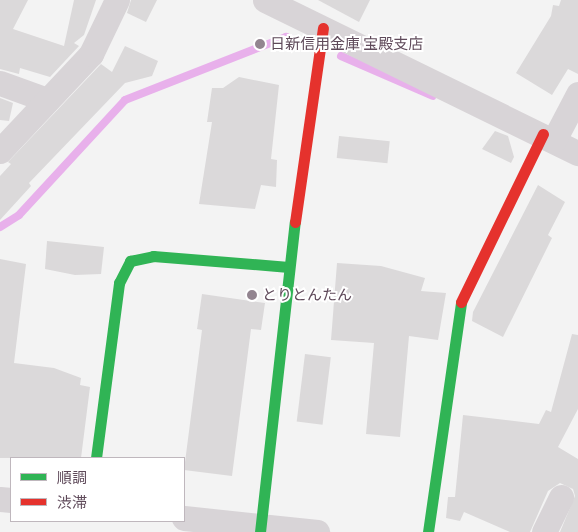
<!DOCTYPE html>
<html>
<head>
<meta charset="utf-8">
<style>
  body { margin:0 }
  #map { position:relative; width:578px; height:532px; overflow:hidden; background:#f3f3f3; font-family:"Exo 2","Noto Sans JP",sans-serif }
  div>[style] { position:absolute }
  .stream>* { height:8px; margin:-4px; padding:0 4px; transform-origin:4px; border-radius:4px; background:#e8b0eb }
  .building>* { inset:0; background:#dbd9da; transform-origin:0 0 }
  .street>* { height:25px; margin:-12.5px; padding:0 12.5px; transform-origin:12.5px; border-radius:12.5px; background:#d8d4d7 }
  .fast>* { height:11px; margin:-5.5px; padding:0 5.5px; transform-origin:5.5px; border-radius:5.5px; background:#30b455 }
  .jam>* { height:11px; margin:-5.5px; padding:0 5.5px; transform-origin:5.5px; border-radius:5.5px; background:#e5322d }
  .dots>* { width:14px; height:14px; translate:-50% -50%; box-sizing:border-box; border:2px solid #fff; border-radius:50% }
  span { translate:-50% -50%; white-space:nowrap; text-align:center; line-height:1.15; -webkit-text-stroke:4px #fff; paint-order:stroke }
  .poi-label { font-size:15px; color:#5f4a5a }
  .left { translate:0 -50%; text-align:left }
  .legend { position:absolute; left:10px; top:457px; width:175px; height:65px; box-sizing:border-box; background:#fff; border:1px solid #bfb7bd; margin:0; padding:6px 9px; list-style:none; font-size:15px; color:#5f4a5a }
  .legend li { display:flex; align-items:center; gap:10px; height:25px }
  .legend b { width:25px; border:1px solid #bfb7bd }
</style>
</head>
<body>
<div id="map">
  <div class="stream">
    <i style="left:341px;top:56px;width:100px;rotate:23.5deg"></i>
    <i style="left:0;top:227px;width:22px;rotate:-32deg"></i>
    <i style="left:19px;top:215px;width:156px;rotate:-47.3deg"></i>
    <i style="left:125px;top:100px;width:173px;rotate:-21.4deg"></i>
    <i style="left:286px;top:37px;width:13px;rotate:23deg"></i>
  </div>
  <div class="building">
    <i style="clip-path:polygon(0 0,28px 0,13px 29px,64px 46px,74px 0,96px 0,84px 35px,74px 43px,79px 46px,50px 77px,20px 68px,19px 74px,0 69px)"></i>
    <i style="clip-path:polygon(131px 0,157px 0,146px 22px,127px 13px)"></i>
    <i style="clip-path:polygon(318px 0,370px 0,359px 22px)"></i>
    <i style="clip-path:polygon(561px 0,578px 0,578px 74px,568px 69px,552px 95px,516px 73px,551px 16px,553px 5px,559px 6px)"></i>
    <i style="clip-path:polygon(125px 46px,158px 61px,152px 76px,125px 83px,29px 183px,31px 186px,0 220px,0 176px,11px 164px,8px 162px,101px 64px,112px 72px)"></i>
    <i style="clip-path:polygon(239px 77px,279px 85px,271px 159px,277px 160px,276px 187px,261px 185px,255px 209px,199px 204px,212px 122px,207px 122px,212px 88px,223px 88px)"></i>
    <i style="clip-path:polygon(0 98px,13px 103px,9px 121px,0 120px)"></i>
    <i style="clip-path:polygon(495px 131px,508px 136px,514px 157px,511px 163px,482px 149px)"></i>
    <i style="left:339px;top:136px;width:51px;height:22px;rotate:6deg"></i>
    <i style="clip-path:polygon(538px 185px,565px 202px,548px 235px,552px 238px,503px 337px,472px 321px,473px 312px)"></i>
    <i style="clip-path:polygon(47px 241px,104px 247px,101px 274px,75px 275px,45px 269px)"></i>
    <i style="clip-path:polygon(0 259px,26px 264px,14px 363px,54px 368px,81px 378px,80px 385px,90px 387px,81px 458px,0 458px)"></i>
    <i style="clip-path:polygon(337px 263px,381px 266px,425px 278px,421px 291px,446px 293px,438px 340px,409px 336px,400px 437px,366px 434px,374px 343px,331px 340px)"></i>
    <i style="clip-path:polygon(202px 294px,265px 303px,261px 330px,251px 329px,232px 476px,184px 470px,202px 330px,197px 329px)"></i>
    <i style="clip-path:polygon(572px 334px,578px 335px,578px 409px,558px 447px,578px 459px,578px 532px,560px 532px,575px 496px,573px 489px,560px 483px,548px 491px,530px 532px,510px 532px,464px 512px,460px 521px,446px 518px,448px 497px,455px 497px,463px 415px,539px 424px,546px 410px,551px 412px)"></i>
    <i style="left:305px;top:354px;width:26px;height:68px;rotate:7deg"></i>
  </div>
  <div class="street">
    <i style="left:265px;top:0;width:348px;rotate:26.1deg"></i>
    <i style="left:0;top:83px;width:50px;rotate:19.9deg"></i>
    <i style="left:554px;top:140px;width:52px;rotate:-62.4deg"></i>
    <i style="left:0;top:151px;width:133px;rotate:-46.8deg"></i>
    <i style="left:91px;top:54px;width:60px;rotate:-64.3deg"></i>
    <i style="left:0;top:499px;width:11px;rotate:5deg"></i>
    <i style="left:184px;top:518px;width:134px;rotate:6deg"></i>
    <i style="left:544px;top:532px;width:39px;rotate:-64deg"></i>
  </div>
  <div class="fast">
    <i style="left:96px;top:458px;width:177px;rotate:-82.5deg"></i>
    <i style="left:119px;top:283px;width:25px;rotate:-63deg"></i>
    <i style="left:130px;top:261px;width:24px;rotate:-12deg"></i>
    <i style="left:153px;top:256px;width:136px;rotate:4.6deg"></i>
    <i style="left:260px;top:532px;width:312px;rotate:-83.6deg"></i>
    <i style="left:428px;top:532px;width:232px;rotate:-81.8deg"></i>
  </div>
  <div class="jam">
    <i style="left:295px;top:222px;width:196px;rotate:-81.8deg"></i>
    <i style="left:461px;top:302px;width:187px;rotate:-64deg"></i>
  </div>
  <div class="dots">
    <i style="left:260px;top:44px;background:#938590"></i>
    <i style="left:252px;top:295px;background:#938590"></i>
  </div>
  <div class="poi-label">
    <span class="left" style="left:270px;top:44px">日新信用金庫 宝殿支店</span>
    <span class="left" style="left:262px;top:295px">とりとんたん</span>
  </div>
  <ul class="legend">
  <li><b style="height:6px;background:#30b455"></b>順調</li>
  <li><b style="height:6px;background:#e5322d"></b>渋滞</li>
  </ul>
</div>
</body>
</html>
